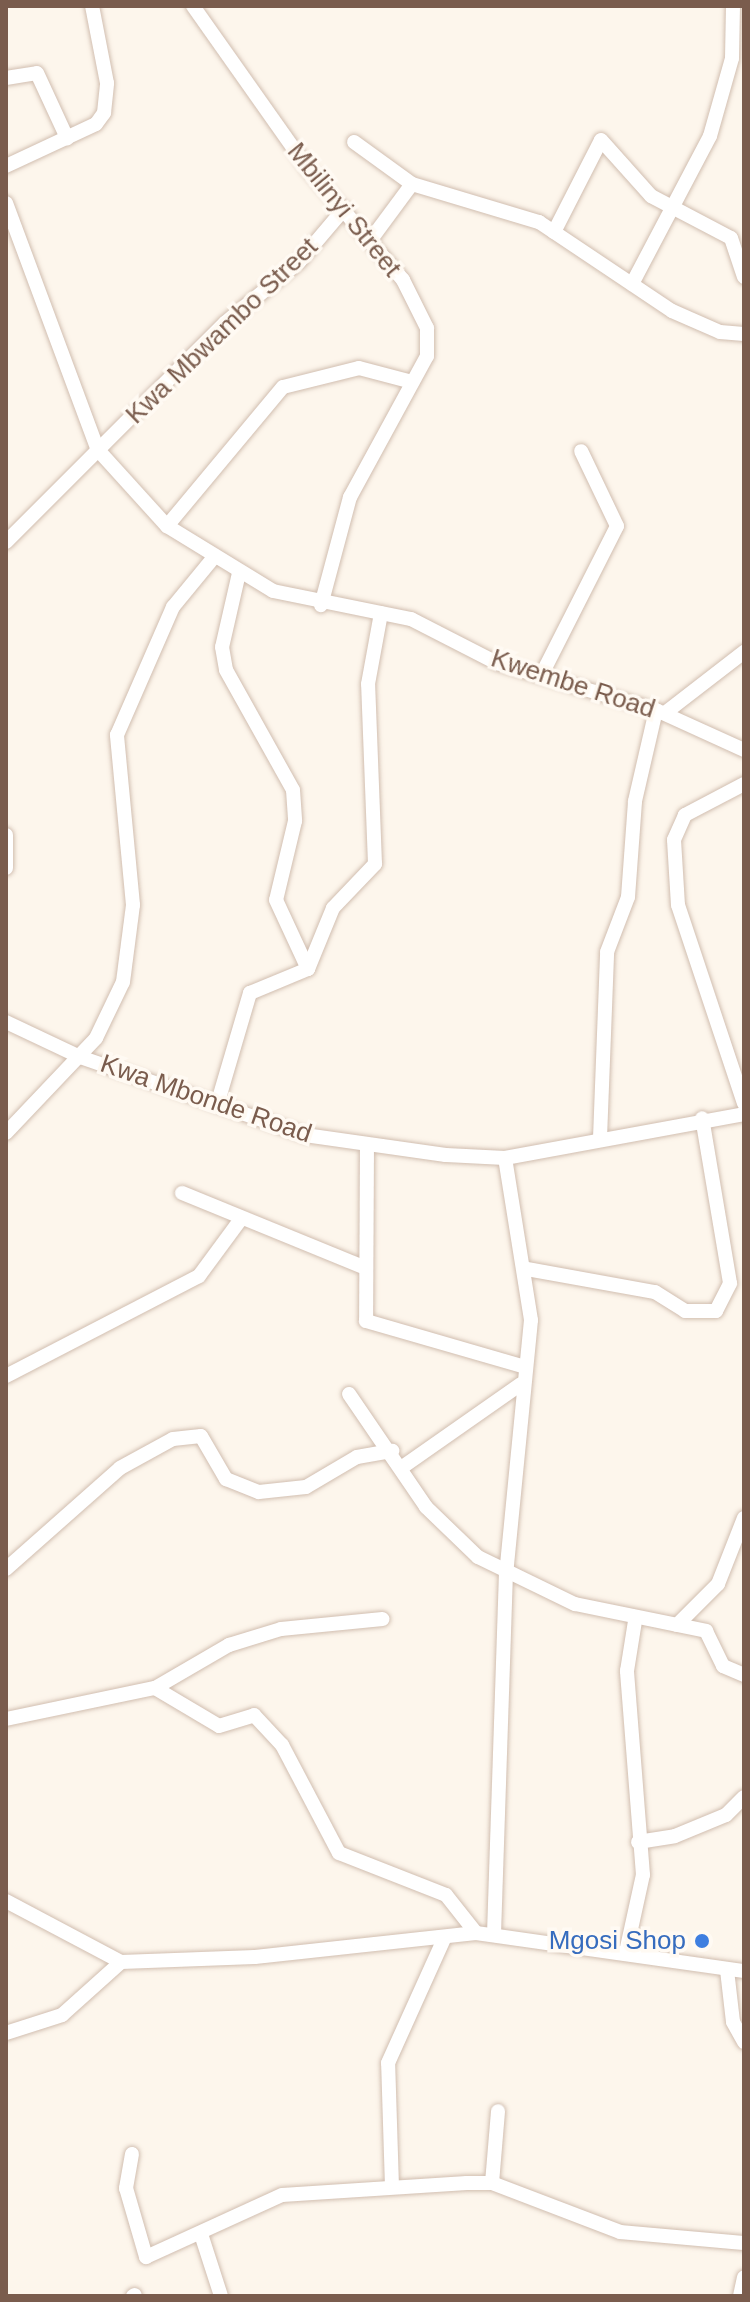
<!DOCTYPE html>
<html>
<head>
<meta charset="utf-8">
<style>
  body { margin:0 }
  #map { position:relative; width:750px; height:2302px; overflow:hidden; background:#fdf6ec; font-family:Helvetica,sans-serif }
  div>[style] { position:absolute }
  .roads { filter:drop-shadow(0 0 2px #d1beb0) drop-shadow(0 0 2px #d1beb0) }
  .minor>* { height:14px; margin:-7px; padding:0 7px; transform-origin:7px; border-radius:7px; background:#fff }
  .dots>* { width:22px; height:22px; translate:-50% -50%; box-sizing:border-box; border:4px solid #fffaf3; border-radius:50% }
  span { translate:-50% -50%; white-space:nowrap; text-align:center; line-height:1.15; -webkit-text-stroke:7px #fffaf3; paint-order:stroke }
  .street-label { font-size:26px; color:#7a5c4d }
  .shop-label { font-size:26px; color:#366cbe }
  .right { translate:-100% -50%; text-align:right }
  .frame { position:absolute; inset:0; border:8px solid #7a5c4d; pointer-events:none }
</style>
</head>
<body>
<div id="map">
  <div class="roads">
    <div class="minor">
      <i style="left:193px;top:6px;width:199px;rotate:54.8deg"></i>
      <i style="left:308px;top:169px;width:146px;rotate:49.4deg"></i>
      <i style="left:403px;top:280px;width:54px;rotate:63.4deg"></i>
      <i style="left:427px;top:328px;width:28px;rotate:90deg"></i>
      <i style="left:427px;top:356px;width:161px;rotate:118.6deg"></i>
      <i style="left:350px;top:497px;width:112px;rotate:105deg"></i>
      <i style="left:6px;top:78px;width:31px;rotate:-9deg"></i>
      <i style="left:37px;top:73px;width:72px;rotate:65.2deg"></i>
      <i style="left:354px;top:142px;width:72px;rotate:35.9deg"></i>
      <i style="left:412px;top:184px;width:133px;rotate:16.7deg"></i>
      <i style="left:539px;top:222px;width:160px;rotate:33.8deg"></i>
      <i style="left:672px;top:311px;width:52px;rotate:23.6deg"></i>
      <i style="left:720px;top:332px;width:24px;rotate:5deg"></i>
      <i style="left:6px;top:166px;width:99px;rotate:-25deg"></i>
      <i style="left:96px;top:124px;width:14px;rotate:-54deg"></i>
      <i style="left:104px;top:113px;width:30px;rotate:-84deg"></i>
      <i style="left:107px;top:83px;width:78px;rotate:-101deg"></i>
      <i style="left:6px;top:203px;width:264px;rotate:69.6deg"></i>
      <i style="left:98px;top:450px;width:103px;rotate:47.8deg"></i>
      <i style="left:167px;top:526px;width:124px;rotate:31.5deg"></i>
      <i style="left:273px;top:591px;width:141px;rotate:11.5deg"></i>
      <i style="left:411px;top:619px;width:97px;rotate:27.1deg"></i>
      <i style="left:497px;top:663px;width:166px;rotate:16.5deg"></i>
      <i style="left:656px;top:710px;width:97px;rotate:24.4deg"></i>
      <i style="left:554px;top:232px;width:103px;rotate:-62.9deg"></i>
      <i style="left:601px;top:140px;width:75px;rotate:48.2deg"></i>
      <i style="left:651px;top:196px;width:90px;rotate:27.7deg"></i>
      <i style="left:731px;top:238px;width:41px;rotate:71.6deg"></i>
      <i style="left:372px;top:238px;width:67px;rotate:-53.5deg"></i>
      <i style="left:632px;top:284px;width:167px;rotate:-62.2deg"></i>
      <i style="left:710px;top:136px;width:81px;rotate:-74.2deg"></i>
      <i style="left:732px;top:58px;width:52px;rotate:-88.9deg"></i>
      <i style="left:167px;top:526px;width:181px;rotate:-50.2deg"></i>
      <i style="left:283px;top:387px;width:78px;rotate:-14deg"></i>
      <i style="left:359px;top:368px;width:55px;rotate:14.8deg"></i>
      <i style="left:6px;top:542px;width:310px;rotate:-45deg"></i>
      <i style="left:225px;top:323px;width:96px;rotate:-39.5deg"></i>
      <i style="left:299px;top:262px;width:70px;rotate:-49.7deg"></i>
      <i style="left:239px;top:573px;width:76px;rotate:102.9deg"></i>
      <i style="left:222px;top:647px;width:23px;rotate:80deg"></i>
      <i style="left:226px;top:670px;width:137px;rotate:60.8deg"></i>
      <i style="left:293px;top:790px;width:31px;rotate:86deg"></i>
      <i style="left:295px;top:821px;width:81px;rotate:103.5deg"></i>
      <i style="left:276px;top:900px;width:76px;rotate:65.1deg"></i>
      <i style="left:541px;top:676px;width:168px;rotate:-63.1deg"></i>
      <i style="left:617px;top:526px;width:83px;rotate:-115.6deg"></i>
      <i style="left:665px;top:713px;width:100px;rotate:-37.7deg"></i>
      <i style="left:744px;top:784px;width:67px;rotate:152.3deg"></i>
      <i style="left:685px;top:815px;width:27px;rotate:114deg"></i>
      <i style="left:674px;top:840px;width:65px;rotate:86.5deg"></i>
      <i style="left:678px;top:905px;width:209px;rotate:71.6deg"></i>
      <i style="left:6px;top:835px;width:33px;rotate:90deg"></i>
      <i style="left:6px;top:1022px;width:82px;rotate:25.3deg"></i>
      <i style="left:80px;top:1057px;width:238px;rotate:19.1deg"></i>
      <i style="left:305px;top:1135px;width:142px;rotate:8.1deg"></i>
      <i style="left:446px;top:1155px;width:59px;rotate:2.9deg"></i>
      <i style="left:505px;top:1158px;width:243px;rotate:-10.4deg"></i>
      <i style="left:217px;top:1105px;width:117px;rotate:-73.6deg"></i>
      <i style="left:250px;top:993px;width:63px;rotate:-22.5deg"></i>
      <i style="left:308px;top:969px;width:66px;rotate:-67.7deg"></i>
      <i style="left:333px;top:908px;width:61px;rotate:-46.3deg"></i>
      <i style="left:375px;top:864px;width:180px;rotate:-92.2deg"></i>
      <i style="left:368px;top:684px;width:72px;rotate:-79.6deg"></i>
      <i style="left:6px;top:1133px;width:131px;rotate:-46.5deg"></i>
      <i style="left:96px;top:1038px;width:62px;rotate:-64.3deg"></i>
      <i style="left:123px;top:982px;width:78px;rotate:-82.6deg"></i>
      <i style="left:133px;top:905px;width:171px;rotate:-95.4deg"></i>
      <i style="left:117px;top:735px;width:140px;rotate:-66.4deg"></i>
      <i style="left:173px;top:607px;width:65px;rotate:-50.6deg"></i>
      <i style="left:600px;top:1138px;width:186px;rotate:-87.8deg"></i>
      <i style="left:607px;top:952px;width:59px;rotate:-69.1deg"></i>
      <i style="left:628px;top:897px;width:96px;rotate:-85.8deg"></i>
      <i style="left:635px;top:801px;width:93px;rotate:-77deg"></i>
      <i style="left:367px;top:1145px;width:176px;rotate:90.3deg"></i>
      <i style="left:366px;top:1321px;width:162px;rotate:16.1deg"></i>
      <i style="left:182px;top:1193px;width:196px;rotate:22.2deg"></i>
      <i style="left:527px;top:1269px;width:130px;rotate:10.2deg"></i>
      <i style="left:655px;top:1292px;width:36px;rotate:32deg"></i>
      <i style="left:685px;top:1311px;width:31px"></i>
      <i style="left:716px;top:1311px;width:31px;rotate:-63deg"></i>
      <i style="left:730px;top:1283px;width:167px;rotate:-99.6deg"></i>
      <i style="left:6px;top:1376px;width:217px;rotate:-27.4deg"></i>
      <i style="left:199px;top:1276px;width:71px;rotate:-53.6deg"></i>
      <i style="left:349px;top:1394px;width:137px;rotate:55.7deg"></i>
      <i style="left:426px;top:1507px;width:72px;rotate:43.9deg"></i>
      <i style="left:478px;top:1557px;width:108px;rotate:25.9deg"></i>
      <i style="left:575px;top:1604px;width:134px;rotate:11.6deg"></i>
      <i style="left:706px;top:1631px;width:39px;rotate:64deg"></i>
      <i style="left:723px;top:1666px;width:23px;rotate:23deg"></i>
      <i style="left:401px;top:1468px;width:146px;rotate:-35deg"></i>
      <i style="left:6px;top:1569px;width:152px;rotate:-41.5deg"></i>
      <i style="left:120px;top:1468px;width:60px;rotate:-28.7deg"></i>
      <i style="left:173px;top:1439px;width:28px;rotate:-6deg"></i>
      <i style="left:201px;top:1436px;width:50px;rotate:59.8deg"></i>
      <i style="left:226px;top:1479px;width:35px;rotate:22deg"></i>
      <i style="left:259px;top:1492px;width:47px;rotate:-6.1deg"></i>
      <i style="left:306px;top:1487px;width:59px;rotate:-30.5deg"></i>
      <i style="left:357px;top:1457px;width:36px;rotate:-10deg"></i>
      <i style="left:677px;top:1625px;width:58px;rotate:-45deg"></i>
      <i style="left:718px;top:1584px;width:71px;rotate:-68.5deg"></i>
      <i style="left:155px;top:1688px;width:86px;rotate:-30.2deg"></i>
      <i style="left:229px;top:1645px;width:54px;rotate:-17.1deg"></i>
      <i style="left:281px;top:1629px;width:102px;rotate:-5.6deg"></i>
      <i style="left:6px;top:1719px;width:152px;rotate:-11.8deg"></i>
      <i style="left:155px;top:1688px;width:74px;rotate:30.7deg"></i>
      <i style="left:219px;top:1726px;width:37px;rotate:-17deg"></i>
      <i style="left:254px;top:1715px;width:41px;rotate:47deg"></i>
      <i style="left:282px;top:1745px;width:122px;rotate:62.2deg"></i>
      <i style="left:339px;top:1853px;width:115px;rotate:21.4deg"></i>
      <i style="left:446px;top:1895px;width:48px;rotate:51.7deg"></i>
      <i style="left:638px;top:1842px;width:37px;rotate:-9deg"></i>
      <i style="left:675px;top:1836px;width:55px;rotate:-22.4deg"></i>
      <i style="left:726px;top:1815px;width:25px;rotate:-45deg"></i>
      <i style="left:6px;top:1901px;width:130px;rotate:27.9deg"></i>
      <i style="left:121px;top:1962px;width:134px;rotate:-2.1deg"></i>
      <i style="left:255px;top:1957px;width:222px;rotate:-6.2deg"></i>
      <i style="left:476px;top:1933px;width:271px;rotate:8.1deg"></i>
      <i style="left:494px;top:1934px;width:359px;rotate:-88.1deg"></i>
      <i style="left:506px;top:1575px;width:256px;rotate:-84.4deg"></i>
      <i style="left:531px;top:1320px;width:164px;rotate:-99.1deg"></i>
      <i style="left:626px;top:1952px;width:79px;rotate:-77.6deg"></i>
      <i style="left:643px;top:1875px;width:205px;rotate:-94.5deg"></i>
      <i style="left:627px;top:1671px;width:51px;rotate:-80.9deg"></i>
      <i style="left:727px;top:1970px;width:52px;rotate:83.4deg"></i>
      <i style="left:733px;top:2022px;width:23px;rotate:61deg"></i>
      <i style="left:6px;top:2033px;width:59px;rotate:-17.8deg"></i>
      <i style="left:62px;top:2015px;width:79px;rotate:-41.9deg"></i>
      <i style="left:132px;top:2154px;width:35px;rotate:100deg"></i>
      <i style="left:126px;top:2188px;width:72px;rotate:73.8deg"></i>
      <i style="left:146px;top:2257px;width:149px;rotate:-24.5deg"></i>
      <i style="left:282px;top:2195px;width:185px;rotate:-3.7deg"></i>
      <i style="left:467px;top:2183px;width:25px"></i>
      <i style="left:492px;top:2183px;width:137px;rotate:20.9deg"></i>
      <i style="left:620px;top:2232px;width:124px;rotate:5.1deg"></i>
      <i style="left:492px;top:2183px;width:72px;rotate:-85.2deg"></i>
      <i style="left:392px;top:2187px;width:124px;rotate:-91.8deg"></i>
      <i style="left:388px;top:2063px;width:138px;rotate:-65.7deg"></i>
      <i style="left:201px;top:2234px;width:65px;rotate:72.1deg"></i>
      <i style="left:133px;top:2296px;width:2px;rotate:-27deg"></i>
      <i style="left:740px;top:2296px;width:19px;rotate:-78deg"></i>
    </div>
  </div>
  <div class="dots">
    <i style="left:702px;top:1941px;background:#3f7fe0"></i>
  </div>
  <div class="street-label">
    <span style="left:344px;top:210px;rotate:51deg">Mbilinyi Street</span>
    <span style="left:222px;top:331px;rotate:-44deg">Kwa Mbwambo Street</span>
    <span style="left:573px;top:684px;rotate:18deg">Kwembe Road</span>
    <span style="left:206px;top:1099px;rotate:19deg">Kwa Mbonde Road</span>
  </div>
  <div class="shop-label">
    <span class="right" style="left:686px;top:1941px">Mgosi Shop</span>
  </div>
  <div class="frame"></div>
</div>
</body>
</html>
